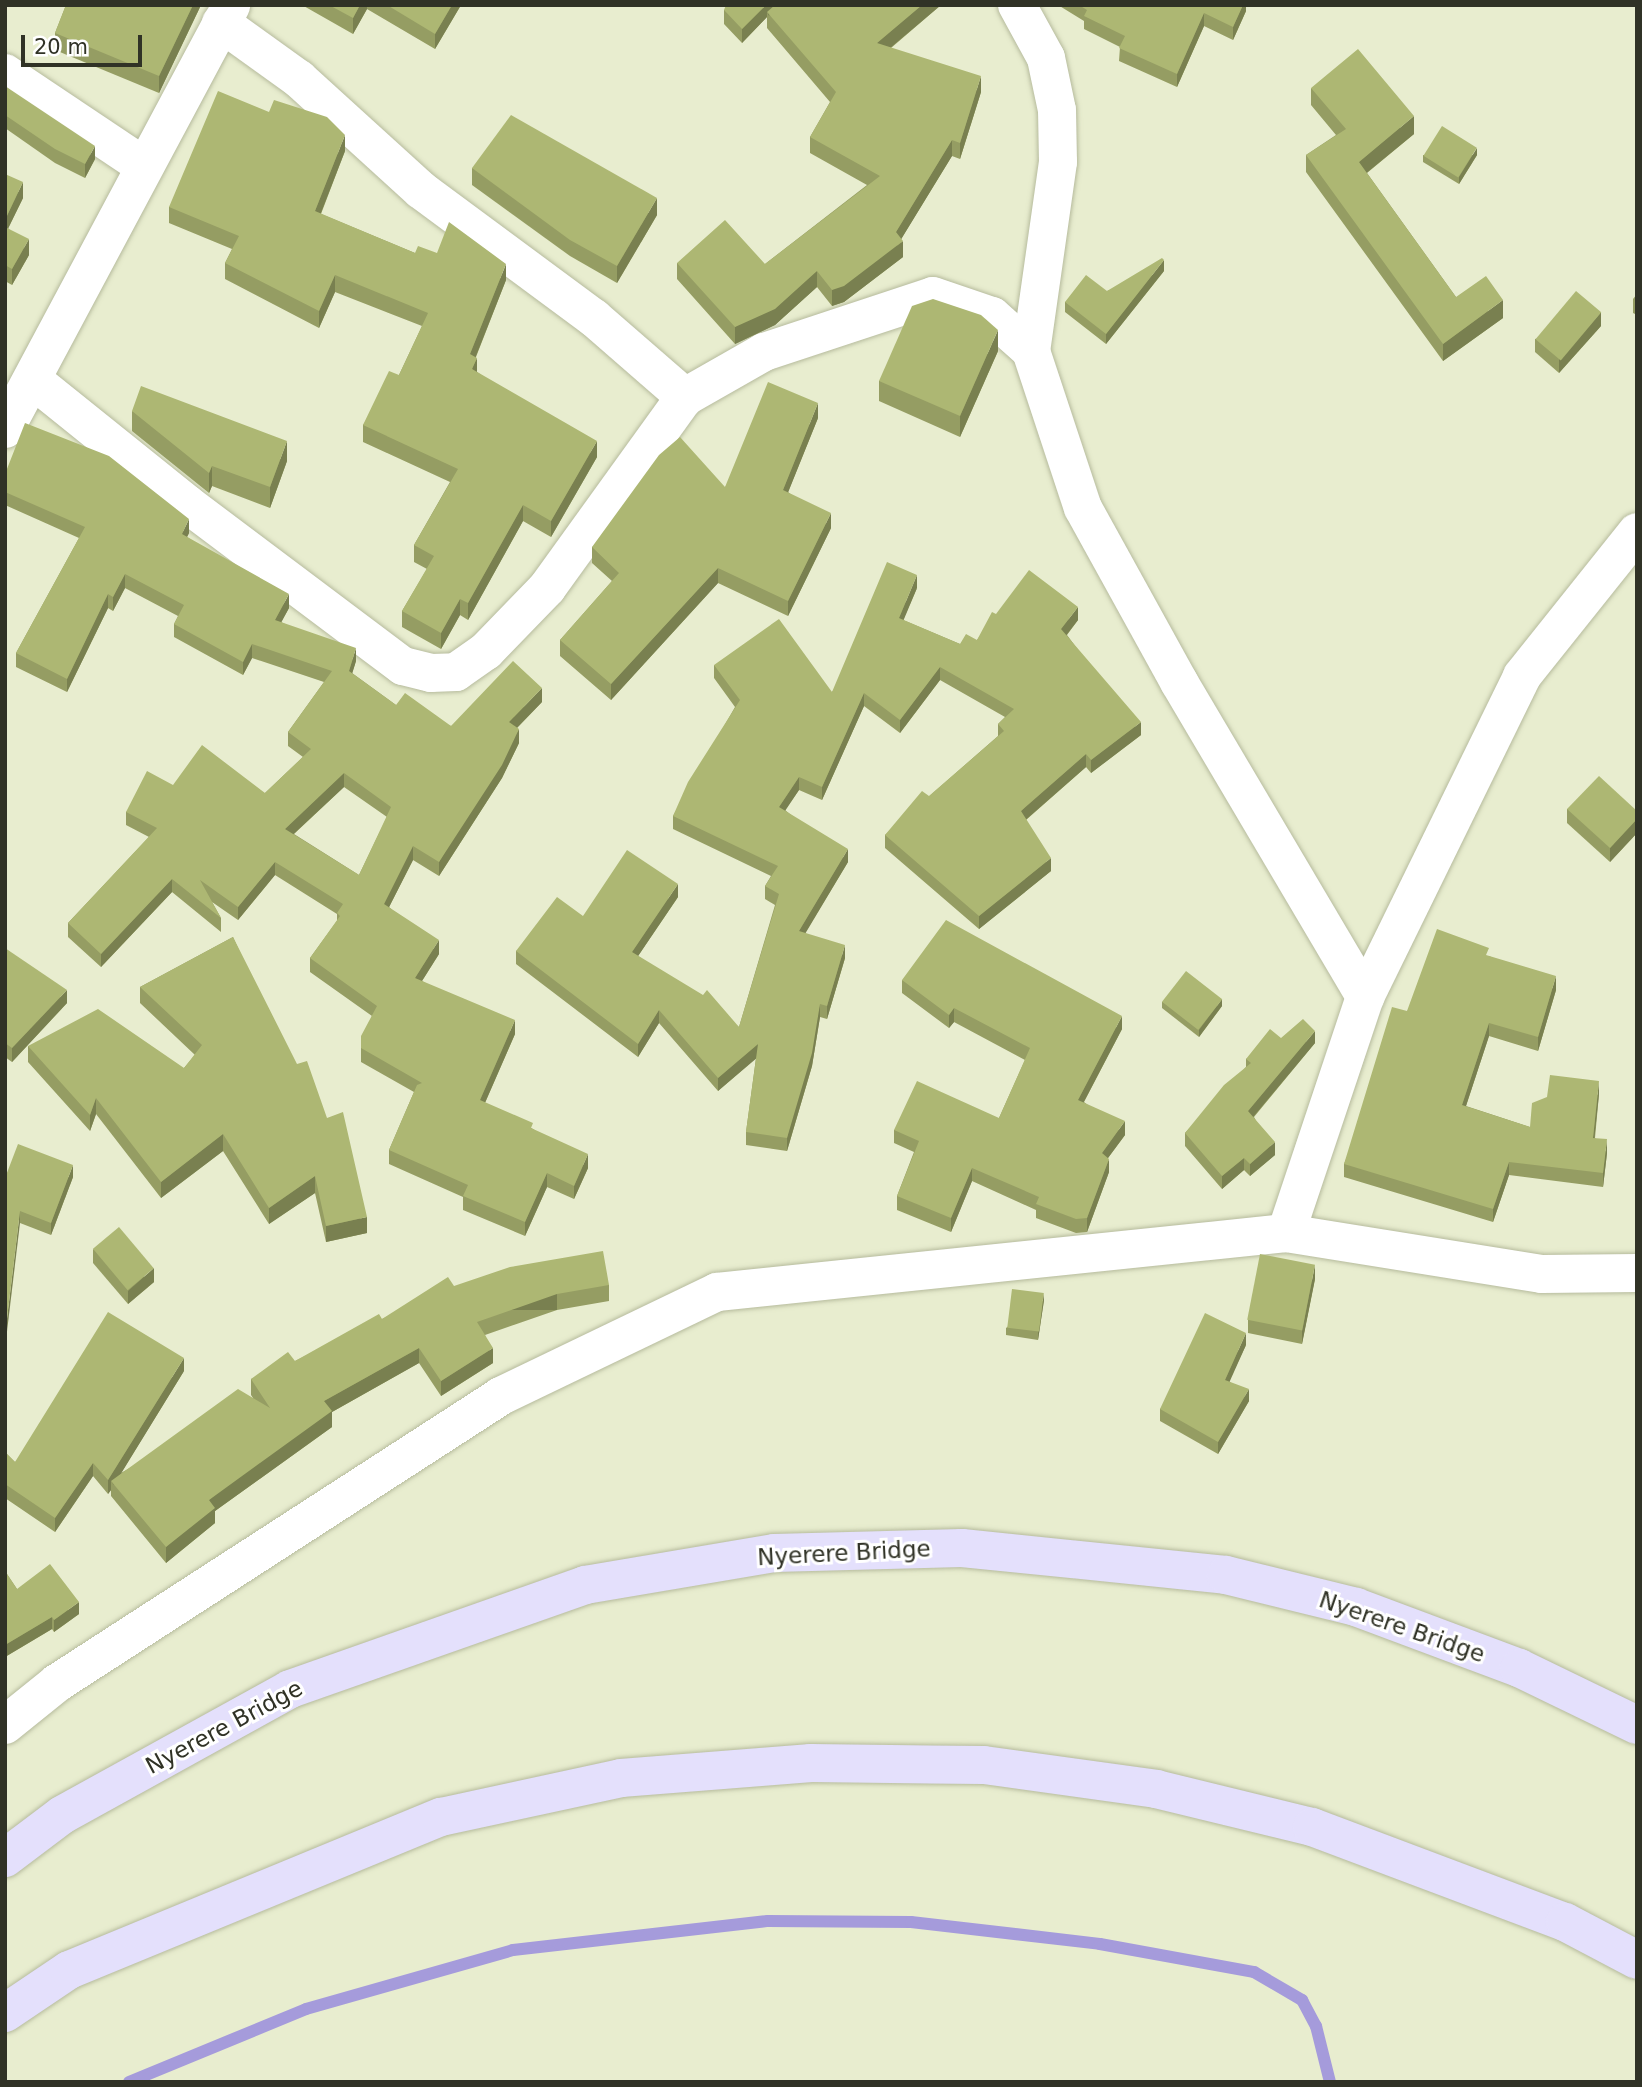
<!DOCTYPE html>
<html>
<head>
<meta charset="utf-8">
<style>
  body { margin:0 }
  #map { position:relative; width:1642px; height:2087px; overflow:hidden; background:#e8edcf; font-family:"DejaVu Sans",sans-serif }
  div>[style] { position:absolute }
  .stream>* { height:12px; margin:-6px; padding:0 6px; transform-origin:6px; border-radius:6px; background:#a59bdb }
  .roads { filter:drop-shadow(0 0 2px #b6bb9d) drop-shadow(0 0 2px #b6bb9d) }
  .minor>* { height:38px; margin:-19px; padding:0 19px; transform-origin:19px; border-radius:19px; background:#fff }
  .major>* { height:38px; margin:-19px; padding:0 19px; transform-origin:19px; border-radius:19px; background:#e4e0fc }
  .wall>* { inset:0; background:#959d63 }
  .shaded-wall>* { inset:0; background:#798050; transform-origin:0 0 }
  .building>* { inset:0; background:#adb773; transform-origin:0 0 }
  span { translate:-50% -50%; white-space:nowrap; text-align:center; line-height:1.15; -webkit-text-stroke:6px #fff; paint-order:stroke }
  .street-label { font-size:23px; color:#303226 }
  .frame { position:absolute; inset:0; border:7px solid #303226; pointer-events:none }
  .scale { position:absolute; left:21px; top:35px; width:121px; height:32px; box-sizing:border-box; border:4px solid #303226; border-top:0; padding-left:9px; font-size:21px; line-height:24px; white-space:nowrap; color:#303226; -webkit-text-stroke:5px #fff; paint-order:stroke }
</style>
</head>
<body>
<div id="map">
  <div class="stream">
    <i style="left:129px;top:2082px;width:191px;rotate:-22.4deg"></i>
    <i style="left:306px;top:2009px;width:215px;rotate:-15.9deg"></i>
    <i style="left:513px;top:1950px;width:257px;rotate:-6.5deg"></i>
    <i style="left:768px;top:1921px;width:143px;rotate:0.4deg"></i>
    <i style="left:911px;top:1922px;width:190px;rotate:6.6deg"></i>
    <i style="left:1100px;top:1944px;width:157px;rotate:10.3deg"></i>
    <i style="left:1254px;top:1972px;width:56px;rotate:30.3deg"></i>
    <i style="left:1302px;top:2000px;width:30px;rotate:62deg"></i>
    <i style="left:1316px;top:2026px;width:58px;rotate:76deg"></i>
  </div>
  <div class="roads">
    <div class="minor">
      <i style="left:1017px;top:5px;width:60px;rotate:61.3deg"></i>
      <i style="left:1046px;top:58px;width:53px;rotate:78.1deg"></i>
      <i style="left:1057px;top:110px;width:52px;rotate:88.9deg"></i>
      <i style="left:1058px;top:162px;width:191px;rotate:98.1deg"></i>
      <i style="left:221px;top:23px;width:96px;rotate:35.7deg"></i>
      <i style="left:299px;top:79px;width:165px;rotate:42.3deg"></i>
      <i style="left:421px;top:190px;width:215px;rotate:36.5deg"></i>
      <i style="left:594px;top:318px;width:121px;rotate:41deg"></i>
      <i style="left:5px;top:73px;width:167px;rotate:33.8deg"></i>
      <i style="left:33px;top:380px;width:198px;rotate:38.8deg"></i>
      <i style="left:187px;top:504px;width:270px;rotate:36.9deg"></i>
      <i style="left:403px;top:666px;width:29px;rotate:14deg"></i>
      <i style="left:431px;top:673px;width:25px;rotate:-2deg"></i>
      <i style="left:456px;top:672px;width:37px;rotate:-35deg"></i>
      <i style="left:486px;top:651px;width:88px;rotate:-45.9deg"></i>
      <i style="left:547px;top:588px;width:236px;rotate:-54.2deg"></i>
      <i style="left:685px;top:397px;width:91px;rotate:-29.7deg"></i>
      <i style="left:764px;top:352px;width:178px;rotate:-18.3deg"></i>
      <i style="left:933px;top:296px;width:62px;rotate:18.7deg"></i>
      <i style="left:992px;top:316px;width:52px;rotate:41.9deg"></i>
      <i style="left:1031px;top:351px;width:165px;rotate:71.7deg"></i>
      <i style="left:1083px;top:508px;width:199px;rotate:61.1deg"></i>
      <i style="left:1179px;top:682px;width:366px;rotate:59.4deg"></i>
      <i style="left:5px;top:429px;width:480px;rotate:-61.9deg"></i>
      <i style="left:1286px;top:1233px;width:249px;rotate:-71.5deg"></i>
      <i style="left:1365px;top:997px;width:357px;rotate:-63.9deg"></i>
      <i style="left:1522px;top:676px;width:184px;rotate:-51.4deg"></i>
      <i style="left:5px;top:1725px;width:67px;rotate:-38.9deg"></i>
      <i style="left:57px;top:1683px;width:529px;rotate:-32.88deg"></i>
      <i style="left:501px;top:1396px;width:240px;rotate:-25.7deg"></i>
      <i style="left:717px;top:1292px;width:572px;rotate:-5.92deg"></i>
      <i style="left:1286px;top:1233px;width:259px;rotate:9.1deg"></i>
      <i style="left:1542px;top:1274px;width:95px;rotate:-0.6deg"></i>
    </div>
    <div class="major">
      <i style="left:5px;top:1858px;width:71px;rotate:-37deg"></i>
      <i style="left:62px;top:1815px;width:260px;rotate:-28.9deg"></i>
      <i style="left:290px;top:1689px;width:313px;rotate:-19.4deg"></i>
      <i style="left:585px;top:1585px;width:192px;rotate:-9.6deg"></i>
      <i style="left:774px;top:1553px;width:188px;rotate:-1.5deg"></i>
      <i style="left:962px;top:1548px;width:265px;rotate:5.8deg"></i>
      <i style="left:1226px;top:1575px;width:134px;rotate:13.8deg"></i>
      <i style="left:1356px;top:1607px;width:174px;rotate:20.5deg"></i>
      <i style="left:1519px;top:1668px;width:131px;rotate:25.8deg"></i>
      <i style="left:5px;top:2013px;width:77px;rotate:-33.9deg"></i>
      <i style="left:69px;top:1970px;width:402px;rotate:-22.4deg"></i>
      <i style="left:441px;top:1817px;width:184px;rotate:-12.2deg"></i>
      <i style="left:621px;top:1778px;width:191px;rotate:-4.5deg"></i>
      <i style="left:811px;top:1763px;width:173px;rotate:0.7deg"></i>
      <i style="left:984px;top:1765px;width:174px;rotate:7.9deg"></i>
      <i style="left:1156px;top:1789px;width:161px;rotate:13.7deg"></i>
      <i style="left:1312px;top:1827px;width:270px;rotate:20.6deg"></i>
      <i style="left:1565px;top:1922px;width:81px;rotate:27.8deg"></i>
    </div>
  </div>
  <div class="wall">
    <i style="clip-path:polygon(66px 5px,201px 5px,159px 93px,55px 50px,55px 33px)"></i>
    <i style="clip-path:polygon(302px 5px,461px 5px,435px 49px,367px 9px,353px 34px)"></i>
    <i style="clip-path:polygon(941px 5px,891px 48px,981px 92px,960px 159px,952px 156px,901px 239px,903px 257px,844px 302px,832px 306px,817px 287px,775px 325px,735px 344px,677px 279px,677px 263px,765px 264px,867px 185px,810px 153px,810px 137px,830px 102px,767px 28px,767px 17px,742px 43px,724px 24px,724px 10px,773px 7px)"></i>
    <i style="clip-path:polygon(1058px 5px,1246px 5px,1246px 11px,1233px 40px,1204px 26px,1177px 87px,1119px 61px,1120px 47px,1084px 29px,1084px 21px)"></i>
    <i style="clip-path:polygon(5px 86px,95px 159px,85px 178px,55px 163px,5px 128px)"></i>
    <i style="clip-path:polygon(1311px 88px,1414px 134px,1367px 173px,1456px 297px,1503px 318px,1443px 361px,1306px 172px,1306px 155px,1336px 135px,1311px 105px)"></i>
    <i style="clip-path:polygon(345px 151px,321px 214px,415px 253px,506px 280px,476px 357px,477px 372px,597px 457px,551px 537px,523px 521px,468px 620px,460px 615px,441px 649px,402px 627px,402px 611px,427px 569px,414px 562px,414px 545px,450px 482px,363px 442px,363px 425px,399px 375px,422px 326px,335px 292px,319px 328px,225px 279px,225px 263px,232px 249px,169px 223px,169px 207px)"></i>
    <i style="clip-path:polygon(1423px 155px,1477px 155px,1459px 184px,1423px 162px)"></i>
    <i style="clip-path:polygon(472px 168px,657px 215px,617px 283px,570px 256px,472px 185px)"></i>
    <i style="clip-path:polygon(5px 174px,23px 198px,8px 228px,29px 255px,12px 285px,5px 281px)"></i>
    <i style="clip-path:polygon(1164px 271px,1106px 344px,1065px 312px,1065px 302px,1107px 291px)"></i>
    <i style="clip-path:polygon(1637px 294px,1637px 315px,1633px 313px,1633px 299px)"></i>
    <i style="clip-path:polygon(1601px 326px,1559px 373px,1535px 352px,1535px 339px)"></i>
    <i style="clip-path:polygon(998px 351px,960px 437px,879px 401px,879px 381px)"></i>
    <i style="clip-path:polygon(132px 411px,287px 461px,270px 508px,212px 486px,209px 493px,132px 431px)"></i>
    <i style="clip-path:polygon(818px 418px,788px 492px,831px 528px,788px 616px,718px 583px,611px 700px,560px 656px,560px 640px,612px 581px,592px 563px,592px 547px,725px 487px)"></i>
    <i style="clip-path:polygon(evenodd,5px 474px,189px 533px,187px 537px,289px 608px,281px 622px,356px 661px,352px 673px,396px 705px,451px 726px,542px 702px,517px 728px,519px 743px,502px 778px,439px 876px,413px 860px,389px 907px,439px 954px,422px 981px,515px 1034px,485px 1103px,533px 1129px,588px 1168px,574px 1199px,547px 1187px,525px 1236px,463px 1210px,463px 1197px,389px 1164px,389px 1150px,414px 1092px,361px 1062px,361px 1048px,372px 1016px,310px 972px,310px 958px,337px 921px,337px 914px,275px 875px,238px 920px,212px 902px,221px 918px,221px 932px,172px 892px,101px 967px,68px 937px,68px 923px,149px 837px,126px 825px,126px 812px,173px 785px,265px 793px,303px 757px,288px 746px,288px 732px,324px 682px,252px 658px,243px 675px,174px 637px,174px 624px,178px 616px,125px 588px,113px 611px,108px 608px,67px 692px,16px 667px,16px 653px,79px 538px,5px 505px,5px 474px,344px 787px,387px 817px,359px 875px,294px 834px,344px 787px)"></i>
    <i style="clip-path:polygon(917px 588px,903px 620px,960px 644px,977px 640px,996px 614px,1078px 620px,1067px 635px,1141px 735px,1091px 773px,1086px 767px,1026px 820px,1051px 871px,979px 929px,885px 848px,885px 835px,998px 736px,998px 724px,1005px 717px,940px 680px,900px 733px,864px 706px,822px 800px,799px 790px,785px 810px,848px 862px,805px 933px,845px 958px,827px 1019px,820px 1017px,812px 1066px,787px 1151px,746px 1145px,746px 1132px,756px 1058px,718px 1091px,659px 1023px,638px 1057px,516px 964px,516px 951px,583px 916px,678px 897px,638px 956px,739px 1027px,775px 905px,765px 899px,765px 886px,771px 876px,673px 829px,673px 816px,735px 707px,714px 678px,714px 665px,832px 692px)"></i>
    <i style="clip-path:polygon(1567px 809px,1637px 811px,1637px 833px,1610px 862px,1567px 823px)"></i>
    <i style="clip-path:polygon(233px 937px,367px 1233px,326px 1242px,315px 1193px,269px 1224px,223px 1151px,161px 1198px,96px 1114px,90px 1131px,28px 1062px,28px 1046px,184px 1068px,195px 1055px,140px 1003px,140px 987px)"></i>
    <i style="clip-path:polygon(5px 948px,67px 1003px,12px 1062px,5px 1057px)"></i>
    <i style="clip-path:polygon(1489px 956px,1556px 990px,1538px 1051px,1489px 1036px,1466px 1106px,1530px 1127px,1599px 1094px,1595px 1138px,1607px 1153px,1603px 1187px,1509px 1175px,1493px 1222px,1344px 1177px,1344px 1164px,1407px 1011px)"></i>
    <i style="clip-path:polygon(902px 980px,1122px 1029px,1084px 1102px,1125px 1135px,1108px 1158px,1109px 1172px,1087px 1232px,1076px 1233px,1036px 1218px,1036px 1210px,972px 1181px,951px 1232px,897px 1210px,897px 1196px,914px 1152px,894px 1143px,894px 1130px,999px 1118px,1025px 1060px,954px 1022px,949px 1028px,902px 993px)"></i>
    <i style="clip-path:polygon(1162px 1002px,1222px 1006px,1199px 1037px,1162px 1008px)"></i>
    <i style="clip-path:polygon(1281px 1038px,1315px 1043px,1254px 1117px,1275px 1155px,1250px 1176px,1244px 1170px,1222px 1189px,1185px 1146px,1185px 1133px,1246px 1067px,1246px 1059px)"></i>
    <i style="clip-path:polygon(73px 1177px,51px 1235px,20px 1223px,5px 1178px)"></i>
    <i style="clip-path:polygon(93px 1249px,154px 1282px,128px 1304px,93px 1263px)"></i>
    <i style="clip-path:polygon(1315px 1279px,1302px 1344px,1248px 1333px,1248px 1320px)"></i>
    <i style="clip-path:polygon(609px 1285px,609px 1301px,557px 1310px,485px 1335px,493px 1363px,441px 1396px,419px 1363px,332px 1412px,332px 1427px,215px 1511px,215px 1523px,166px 1563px,111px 1496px,111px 1490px,108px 1494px,93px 1476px,55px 1532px,5px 1498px,5px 1452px,15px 1462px,184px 1371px,121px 1473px,253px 1398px,251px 1395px,251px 1379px,295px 1361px,382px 1319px,454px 1286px)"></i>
    <i style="clip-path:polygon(1044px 1300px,1038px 1340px,1006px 1335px,1006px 1328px)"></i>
    <i style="clip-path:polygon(1246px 1345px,1229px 1381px,1249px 1401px,1218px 1454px,1160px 1421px,1160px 1409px)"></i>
    <i style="clip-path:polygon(5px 1571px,17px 1589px,79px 1614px,54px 1632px,52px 1629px,5px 1657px)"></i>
  </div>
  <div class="shaded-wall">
    <i style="clip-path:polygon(193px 5px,201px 5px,159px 93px,159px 76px)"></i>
    <i style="clip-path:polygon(360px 5px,367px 5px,367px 9px,353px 34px,353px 18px)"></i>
    <i style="clip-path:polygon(452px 5px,461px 5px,435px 49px,435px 34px)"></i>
    <i style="clip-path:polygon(766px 5px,774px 5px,769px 16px,767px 12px,767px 17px,742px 43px,742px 29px)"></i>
    <i style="clip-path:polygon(922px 5px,941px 5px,877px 59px,877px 43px)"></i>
    <i style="clip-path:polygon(1243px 5px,1246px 5px,1246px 11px,1233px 40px,1233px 27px)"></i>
    <i style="clip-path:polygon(1204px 13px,1204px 26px,1177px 87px,1177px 74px)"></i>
    <i style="clip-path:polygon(981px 76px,981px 92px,960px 159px,960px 143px)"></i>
    <i style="clip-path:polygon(1414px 116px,1414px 134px,1359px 179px,1359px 162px)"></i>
    <i style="clip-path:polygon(345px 135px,345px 151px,315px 228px,315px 211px)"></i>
    <i style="clip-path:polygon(952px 140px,952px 156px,897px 246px,903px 241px,903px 257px,844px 302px,832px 306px,832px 290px,896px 232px)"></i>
    <i style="clip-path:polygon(95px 146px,95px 159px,85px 178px,85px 164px)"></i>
    <i style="clip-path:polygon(1477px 148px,1477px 155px,1459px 184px,1459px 177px)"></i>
    <i style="clip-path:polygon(23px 182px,23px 198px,5px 235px,5px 220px)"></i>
    <i style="clip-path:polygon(657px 198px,657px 215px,617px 283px,617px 266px)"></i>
    <i style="clip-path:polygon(29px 239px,29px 255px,12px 285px,12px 269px)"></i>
    <i style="clip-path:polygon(1164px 260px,1164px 271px,1106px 344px,1106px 334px)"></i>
    <i style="clip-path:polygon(506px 264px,506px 280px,470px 371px,470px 354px)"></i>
    <i style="clip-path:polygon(817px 271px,817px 287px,775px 325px,735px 344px,735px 327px)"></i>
    <i style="clip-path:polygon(335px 275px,335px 292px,319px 328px,319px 311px)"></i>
    <i style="clip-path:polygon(1503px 300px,1503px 318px,1443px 361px,1443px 344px)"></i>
    <i style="clip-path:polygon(1601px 312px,1601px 326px,1559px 373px,1559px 360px)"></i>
    <i style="clip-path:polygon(998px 330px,998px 351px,960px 437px,960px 416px)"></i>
    <i style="clip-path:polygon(477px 358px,477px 374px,472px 369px)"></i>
    <i style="clip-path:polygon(818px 403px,818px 418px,783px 505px,783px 490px)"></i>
    <i style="clip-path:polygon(287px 441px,287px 461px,270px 508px,270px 487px)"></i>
    <i style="clip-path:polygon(597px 441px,597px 457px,551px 537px,551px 521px)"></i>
    <i style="clip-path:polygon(212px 466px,212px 486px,209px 493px,209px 473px)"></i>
    <i style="clip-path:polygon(523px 505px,523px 521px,468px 620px,468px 603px)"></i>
    <i style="clip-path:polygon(831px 513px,831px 528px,788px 616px,788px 601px)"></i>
    <i style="clip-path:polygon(189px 519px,189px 533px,182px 547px,182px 534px)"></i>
    <i style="clip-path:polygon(718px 568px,718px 583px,611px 700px,611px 684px)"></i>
    <i style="clip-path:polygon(125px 574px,125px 588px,113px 611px,113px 597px)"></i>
    <i style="clip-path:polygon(917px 575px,917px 588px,899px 631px,899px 618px)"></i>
    <i style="clip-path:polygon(108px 594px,108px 608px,67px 692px,67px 679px)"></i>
    <i style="clip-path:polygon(289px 594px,289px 608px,275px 634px,275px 620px)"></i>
    <i style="clip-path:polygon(460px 599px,460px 615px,441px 649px,441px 633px)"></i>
    <i style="clip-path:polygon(1078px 607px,1078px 620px,1061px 642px,1061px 629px)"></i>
    <i style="clip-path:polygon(252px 644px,252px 658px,243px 675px,243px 662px)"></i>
    <i style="clip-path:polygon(356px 648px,356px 661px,349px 684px,349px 671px)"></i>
    <i style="clip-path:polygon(940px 667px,940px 680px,900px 733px,900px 720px)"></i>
    <i style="clip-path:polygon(542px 688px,542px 702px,509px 736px,509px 722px)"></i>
    <i style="clip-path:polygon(864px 693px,864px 706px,822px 800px,822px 787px)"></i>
    <i style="clip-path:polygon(1141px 722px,1141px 735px,1091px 773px,1091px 760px)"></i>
    <i style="clip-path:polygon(519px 729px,519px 743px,502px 778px,439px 876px,439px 862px)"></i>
    <i style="clip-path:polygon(1086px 754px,1086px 767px,1021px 824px,1021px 811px)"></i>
    <i style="clip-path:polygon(344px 773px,344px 787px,285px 842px,285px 829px)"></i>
    <i style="clip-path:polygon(799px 777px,799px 790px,779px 820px,779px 807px)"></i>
    <i style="clip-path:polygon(1637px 819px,1637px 833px,1610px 862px,1610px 848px)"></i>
    <i style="clip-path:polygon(413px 846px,413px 860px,384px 917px,384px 904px)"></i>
    <i style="clip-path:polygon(848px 849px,848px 862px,799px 944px,799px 931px)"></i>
    <i style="clip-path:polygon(1051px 858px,1051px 871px,979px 929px,979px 916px)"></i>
    <i style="clip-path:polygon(275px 862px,275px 875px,238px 920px,238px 907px)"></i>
    <i style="clip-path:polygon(172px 879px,172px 892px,101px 967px,101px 954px)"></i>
    <i style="clip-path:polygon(678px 884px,678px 897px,632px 965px,632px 952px)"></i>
    <i style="clip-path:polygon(439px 940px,439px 954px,415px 992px,415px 978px)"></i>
    <i style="clip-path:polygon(845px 945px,845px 958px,827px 1019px,827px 1006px)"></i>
    <i style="clip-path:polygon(1556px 976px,1556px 990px,1538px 1051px,1538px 1037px)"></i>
    <i style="clip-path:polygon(67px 990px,67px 1003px,12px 1062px,12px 1048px)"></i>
    <i style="clip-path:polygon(1222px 999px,1222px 1006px,1199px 1037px,1199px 1030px)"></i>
    <i style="clip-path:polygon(820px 1004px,820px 1017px,812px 1066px,787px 1151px,787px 1138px)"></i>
    <i style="clip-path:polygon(954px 1008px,954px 1022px,949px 1028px,949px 1015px)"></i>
    <i style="clip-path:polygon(659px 1010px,659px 1023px,638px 1057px,638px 1044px)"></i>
    <i style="clip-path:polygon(1122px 1016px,1122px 1029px,1078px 1113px,1078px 1100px)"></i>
    <i style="clip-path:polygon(515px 1020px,515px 1034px,480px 1114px,480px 1100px)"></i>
    <i style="clip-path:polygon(1489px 1023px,1489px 1036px,1462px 1118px,1462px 1105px)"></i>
    <i style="clip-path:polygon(1315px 1031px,1315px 1043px,1248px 1123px,1248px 1111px)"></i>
    <i style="clip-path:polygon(758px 1044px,758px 1057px,718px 1091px,718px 1078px)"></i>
    <i style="clip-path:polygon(1599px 1081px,1599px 1094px,1593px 1151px,1593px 1138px)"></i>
    <i style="clip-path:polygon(96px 1098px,96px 1114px,90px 1131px,90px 1115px)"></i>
    <i style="clip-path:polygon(1125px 1121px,1125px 1135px,1102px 1166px,1102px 1153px)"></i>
    <i style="clip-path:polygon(223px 1134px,223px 1151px,161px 1198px,161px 1182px)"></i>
    <i style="clip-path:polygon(1607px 1139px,1607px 1153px,1603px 1187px,1603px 1173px)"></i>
    <i style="clip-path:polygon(1275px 1142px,1275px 1155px,1250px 1176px,1250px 1164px)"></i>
    <i style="clip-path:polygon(588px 1154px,588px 1168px,574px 1199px,574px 1186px)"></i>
    <i style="clip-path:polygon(1244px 1158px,1244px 1170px,1222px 1189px,1222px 1176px)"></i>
    <i style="clip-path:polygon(1109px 1159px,1109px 1172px,1087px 1232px,1087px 1218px)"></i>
    <i style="clip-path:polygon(1509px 1162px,1509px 1175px,1493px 1222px,1493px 1209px)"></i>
    <i style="clip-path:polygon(73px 1165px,73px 1177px,51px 1235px,51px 1223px)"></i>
    <i style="clip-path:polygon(972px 1168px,972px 1181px,951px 1232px,951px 1218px)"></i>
    <i style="clip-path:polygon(547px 1173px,547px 1187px,525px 1236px,525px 1222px)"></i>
    <i style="clip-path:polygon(315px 1176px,315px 1193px,269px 1224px,269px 1208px)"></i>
    <i style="clip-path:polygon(20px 1211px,20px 1223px,5px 1348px,5px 1335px)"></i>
    <i style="clip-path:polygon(367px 1217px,367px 1233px,326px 1242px,326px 1226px)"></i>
    <i style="clip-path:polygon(1315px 1265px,1315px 1279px,1302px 1344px,1302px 1331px)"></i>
    <i style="clip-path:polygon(154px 1268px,154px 1282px,128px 1304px,128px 1291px)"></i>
    <i style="clip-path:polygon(1044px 1293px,1044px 1300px,1038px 1340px,1038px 1333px)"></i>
    <i style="left:557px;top:1294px;width:16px;height:85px;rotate:90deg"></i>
    <i style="clip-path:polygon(1246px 1333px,1246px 1345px,1225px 1392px,1225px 1380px)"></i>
    <i style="clip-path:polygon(419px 1348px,419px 1363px,332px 1412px,332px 1427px,215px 1511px,215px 1523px,166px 1563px,166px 1547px,209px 1500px,324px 1401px)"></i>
    <i style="clip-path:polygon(493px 1348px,493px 1363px,441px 1396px,441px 1381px)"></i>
    <i style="clip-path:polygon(184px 1358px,184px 1371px,114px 1485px,111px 1481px,111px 1490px,108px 1494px,108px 1480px)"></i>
    <i style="clip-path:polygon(1249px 1389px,1249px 1401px,1218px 1454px,1218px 1442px)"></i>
    <i style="clip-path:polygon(93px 1463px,93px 1476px,55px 1532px,55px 1518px)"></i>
    <i style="clip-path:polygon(79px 1602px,79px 1614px,54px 1632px,54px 1620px)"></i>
    <i style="clip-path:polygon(52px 1617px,52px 1629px,5px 1657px,5px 1645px)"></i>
  </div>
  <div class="building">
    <i style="clip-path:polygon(66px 5px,193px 5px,159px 76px,55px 33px)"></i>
    <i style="clip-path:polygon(329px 5px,360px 5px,353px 18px)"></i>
    <i style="clip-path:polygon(387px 5px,452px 5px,435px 34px)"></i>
    <i style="clip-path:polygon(726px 5px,766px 5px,742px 29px,724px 10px)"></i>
    <i style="clip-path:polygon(775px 5px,922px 5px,877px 43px,981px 76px,960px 143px,952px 140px,896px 232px,903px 241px,844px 286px,832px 290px,817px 271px,775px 309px,735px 327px,677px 263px,725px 220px,765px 264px,880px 176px,810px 137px,836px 92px,767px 12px)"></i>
    <i style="clip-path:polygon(1079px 5px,1243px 5px,1233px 27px,1204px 13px,1177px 74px,1119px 48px,1125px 36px,1084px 16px,1087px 10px)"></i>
    <i style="clip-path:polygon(1358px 49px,1414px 116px,1359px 162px,1456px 297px,1486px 276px,1503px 300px,1443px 344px,1306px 155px,1346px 129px,1311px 88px)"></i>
    <i style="clip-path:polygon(5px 86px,95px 146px,85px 164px,55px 149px,5px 115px)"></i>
    <i style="clip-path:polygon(218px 91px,269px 112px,274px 100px,327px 117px,345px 135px,315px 211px,415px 253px,418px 246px,437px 253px,449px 222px,506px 264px,470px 354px,477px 358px,472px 369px,597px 441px,551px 521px,523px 505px,468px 603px,460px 599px,441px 633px,402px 611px,434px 556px,414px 545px,458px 469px,363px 425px,389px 371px,399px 375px,428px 313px,335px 275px,319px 311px,225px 263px,239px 236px,169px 207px)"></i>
    <i style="clip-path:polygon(511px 115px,657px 198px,617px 266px,570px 240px,472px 168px)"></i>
    <i style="left:1442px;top:126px;width:41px;height:35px;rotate:32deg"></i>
    <i style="clip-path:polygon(5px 174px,23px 182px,5px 220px)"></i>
    <i style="clip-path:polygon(5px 227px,29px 239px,12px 269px,5px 265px)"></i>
    <i style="clip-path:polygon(1162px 258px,1164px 260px,1106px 334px,1065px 302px,1086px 275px,1107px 291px)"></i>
    <i style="left:1576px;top:291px;width:33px;height:63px;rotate:40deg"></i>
    <i style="clip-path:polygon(933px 299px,981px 315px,998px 330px,960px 416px,879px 381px,912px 306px)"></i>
    <i style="clip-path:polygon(768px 382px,818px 403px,783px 490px,831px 513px,788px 601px,718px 568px,611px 684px,560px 640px,619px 573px,592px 547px,659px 455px,680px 437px,725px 487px)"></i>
    <i style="clip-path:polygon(141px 386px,287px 441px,270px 487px,212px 466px,209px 473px,132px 411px)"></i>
    <i style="clip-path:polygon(evenodd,25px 423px,109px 456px,189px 519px,182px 534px,289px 594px,275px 620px,356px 648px,349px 671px,396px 705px,405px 693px,451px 726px,513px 661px,542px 688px,509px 722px,519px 729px,502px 765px,439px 862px,413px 846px,384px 904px,439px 940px,415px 978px,515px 1020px,480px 1100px,533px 1123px,531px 1128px,588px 1154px,574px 1186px,547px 1173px,525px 1222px,463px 1196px,468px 1185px,389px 1150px,417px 1085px,422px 1083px,361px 1048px,361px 1036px,377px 1006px,310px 958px,340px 916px,337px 913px,343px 904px,275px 862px,238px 907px,200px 880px,221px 918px,172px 879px,101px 954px,68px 923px,157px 828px,126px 812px,147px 771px,173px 785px,202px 745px,265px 793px,311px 749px,288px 732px,332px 671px,252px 644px,243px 662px,174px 624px,184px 605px,125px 574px,113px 597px,108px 594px,67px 679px,16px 653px,85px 527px,5px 492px,5px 474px,25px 423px,344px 773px,391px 807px,359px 875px,285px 829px,344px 773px)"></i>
    <i style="clip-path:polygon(887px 562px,917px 575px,899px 618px,960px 644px,966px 634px,977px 640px,992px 612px,996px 614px,1029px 570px,1078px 607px,1061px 629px,1141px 722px,1091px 760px,1086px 754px,1021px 811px,1051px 858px,979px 916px,885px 835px,922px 791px,929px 796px,1004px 731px,998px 724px,1014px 709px,940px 667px,900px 720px,864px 693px,822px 787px,799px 777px,779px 807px,848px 849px,799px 931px,845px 945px,827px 1006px,820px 1004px,812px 1053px,787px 1138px,746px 1132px,758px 1044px,718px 1078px,659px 1010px,638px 1044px,516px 951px,557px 897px,583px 916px,627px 850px,678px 884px,632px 952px,703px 995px,707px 990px,739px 1027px,779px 894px,765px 886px,778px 866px,673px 816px,688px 782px,740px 700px,714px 665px,779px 619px,832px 692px)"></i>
    <i style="clip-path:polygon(1599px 776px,1637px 811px,1637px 819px,1610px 848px,1567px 809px)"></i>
    <i style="clip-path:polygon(946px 920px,1122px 1016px,1078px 1100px,1125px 1121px,1102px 1153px,1109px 1159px,1087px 1218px,1076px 1219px,1036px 1204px,1039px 1197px,972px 1168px,951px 1218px,897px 1196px,919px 1141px,894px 1130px,917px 1081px,999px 1118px,1030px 1048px,954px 1008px,949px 1015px,902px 980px)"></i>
    <i style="clip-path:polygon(1437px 929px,1489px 948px,1486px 955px,1556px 976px,1538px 1037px,1489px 1023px,1462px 1105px,1530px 1127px,1532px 1103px,1547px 1097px,1550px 1075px,1599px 1081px,1593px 1138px,1607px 1139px,1603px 1173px,1509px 1162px,1493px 1209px,1344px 1164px,1392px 1007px,1407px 1011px)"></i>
    <i style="clip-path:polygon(233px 937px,297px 1064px,307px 1061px,327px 1118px,343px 1112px,367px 1217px,326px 1226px,315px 1176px,269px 1208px,223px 1134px,161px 1182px,96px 1098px,90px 1115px,28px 1046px,98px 1009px,184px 1068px,202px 1045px,140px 987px)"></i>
    <i style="clip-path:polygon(5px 948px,67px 990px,12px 1048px,5px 1043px)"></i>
    <i style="left:1186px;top:971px;width:46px;height:39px;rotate:38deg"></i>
    <i style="clip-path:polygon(1303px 1019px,1315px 1031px,1248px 1111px,1275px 1142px,1250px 1164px,1244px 1158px,1222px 1176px,1185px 1133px,1224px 1085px,1251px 1063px,1246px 1059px,1270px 1029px,1281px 1038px)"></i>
    <i style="clip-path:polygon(18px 1144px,73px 1165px,51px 1223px,20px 1211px,5px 1335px,5px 1178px)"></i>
    <i style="left:119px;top:1227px;width:54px;height:34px;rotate:50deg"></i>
    <i style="clip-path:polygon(603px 1251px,609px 1285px,557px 1294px,477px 1322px,493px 1348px,441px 1381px,419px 1348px,324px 1401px,332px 1411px,209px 1500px,215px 1508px,166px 1547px,111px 1481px,238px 1389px,270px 1408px,251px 1379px,288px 1352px,295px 1361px,379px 1314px,382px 1319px,448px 1277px,454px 1286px,510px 1267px)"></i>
    <i style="left:1260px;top:1254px;width:56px;height:67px;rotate:11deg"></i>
    <i style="left:1012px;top:1289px;width:32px;height:39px;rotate:7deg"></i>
    <i style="clip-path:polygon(108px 1312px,184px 1358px,108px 1480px,93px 1463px,55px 1518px,5px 1484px,5px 1452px,15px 1462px)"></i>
    <i style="clip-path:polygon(1205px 1313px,1246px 1333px,1225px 1380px,1249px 1389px,1218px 1442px,1160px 1409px)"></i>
    <i style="clip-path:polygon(50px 1564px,79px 1602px,54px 1620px,52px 1617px,5px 1645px,5px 1571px,17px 1589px)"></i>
  </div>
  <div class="street-label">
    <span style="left:844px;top:1553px;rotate:-3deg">Nyerere Bridge</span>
    <span style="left:1402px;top:1627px;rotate:19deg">Nyerere Bridge</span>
    <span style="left:224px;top:1727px;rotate:-28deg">Nyerere Bridge</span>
  </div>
  <div class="frame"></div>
  <div class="scale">20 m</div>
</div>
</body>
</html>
